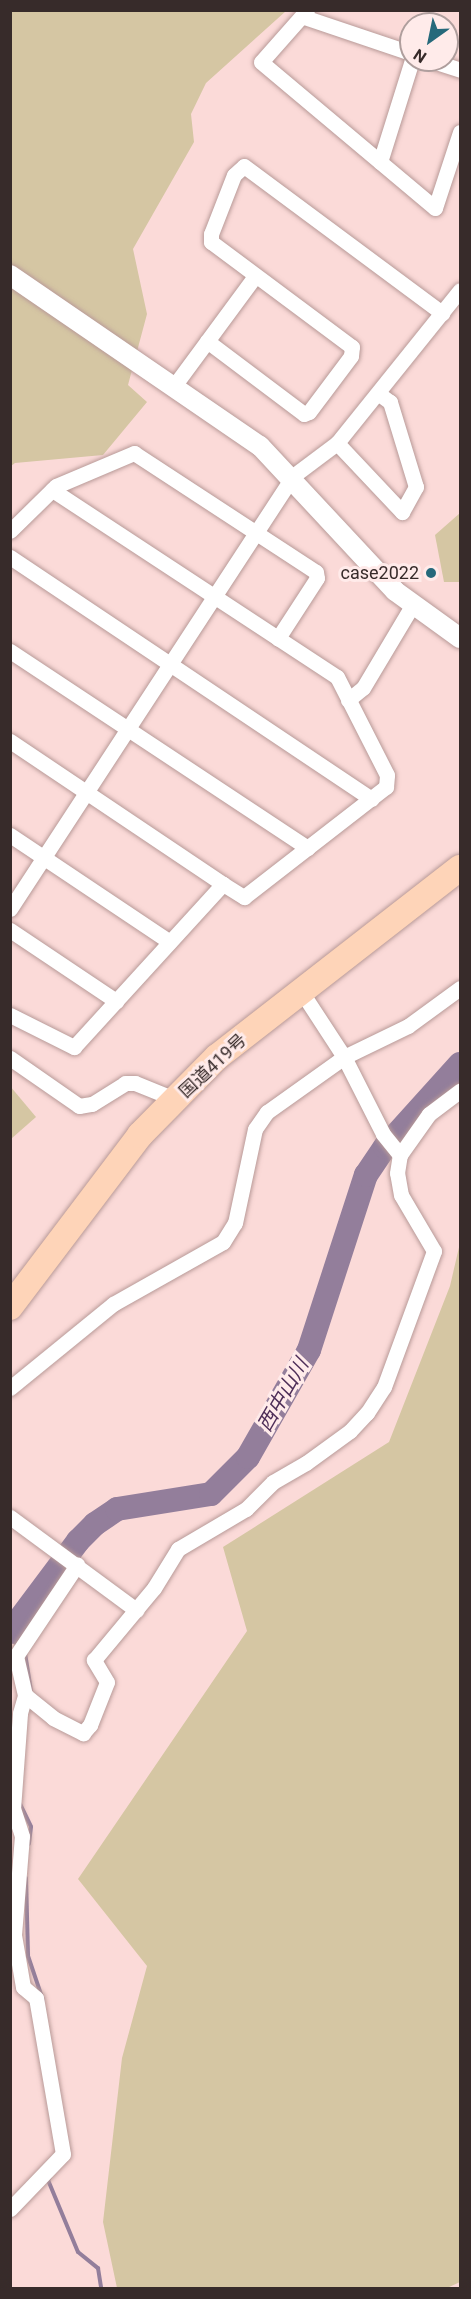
<!DOCTYPE html>
<html>
<head>
<meta charset="utf-8">
<style>
  body { margin:0 }
  #map { position:relative; width:471px; height:2299px; overflow:hidden; background:#fbdad8; font-family:Roboto,"Noto Sans JP",sans-serif }
  div>[style] { position:absolute }
  .green>* { inset:0; background:#d5c6a3 }
  .stream>* { height:4px; margin:-2px; padding:0 2px; transform-origin:2px; border-radius:2px; background:#937e9b }
  .river>* { height:24px; margin:-12px; padding:0 12px; transform-origin:12px; border-radius:12px; background:#937e9b }
  .roads { filter:drop-shadow(0 0 2px #b89a98) drop-shadow(0 0 2px #b89a98) }
  .minor>* { height:15px; margin:-7.5px; padding:0 7.5px; transform-origin:7.5px; border-radius:7.5px; background:#fff }
  .tertiary>* { height:20px; margin:-10px; padding:0 10px; transform-origin:10px; border-radius:10px; background:#fff }
  .trunk>* { height:26px; margin:-13px; padding:0 13px; transform-origin:13px; border-radius:13px; background:#fed4b8 }
  .dots>* { width:16px; height:16px; translate:-50% -50%; box-sizing:border-box; border:3px solid #ffebea; border-radius:50% }
  span { translate:-50% -50%; white-space:nowrap; text-align:center; line-height:1.15; -webkit-text-stroke:6px #ffebea; paint-order:stroke }
  .poi-label { font-size:18px; color:#372b2a }
  .right { translate:-100% -50%; text-align:right }
  .street-label { font-size:18px; color:#372b2a }
  .water-label { font-size:20px; color:#4e2e58; font-style:italic }
  .frame { position:absolute; inset:0; border:12px solid #372b2a; pointer-events:none }
  .north { position:absolute; left:399px; top:12px; width:60px; height:60px; box-sizing:border-box; background:#ffebea; border:2px solid #af9e9d; border-radius:50%; rotate:213deg; font-size:16px; font-weight:700; line-height:24px; text-align:center; color:#372b2a }
  .north::after { content:''; display:block; margin:auto; width:21px; height:27px; background:#26697b; clip-path:polygon(50% 0,100% 100%,50% 72%,0 100%) }
</style>
</head>
<body>
<div id="map">
  <div class="green">
    <i style="clip-path:polygon(11px 11px,286px 11px,206px 83px,191px 114px,194px 142px,133px 249px,147px 314px,128px 385px,147px 402px,103px 455px,15px 463px,11px 466px)"></i>
    <i style="clip-path:polygon(460px 513px,460px 582px,444px 582px,435px 535px)"></i>
    <i style="clip-path:polygon(10px 1086px,36px 1117px,11px 1139px,10px 1139px)"></i>
    <i style="clip-path:polygon(460px 1243px,460px 2282px,447px 2288px,117px 2288px,103px 2222px,122px 2058px,147px 1966px,78px 1879px,247px 1631px,223px 1547px,389px 1442px,450px 1286px)"></i>
  </div>
  <div class="stream">
    <i style="left:10px;top:1638px;width:11px;rotate:41deg"></i>
    <i style="left:25px;top:1653px;width:37px;rotate:81deg"></i>
    <i style="left:20px;top:1804px;width:25px;rotate:64deg"></i>
    <i style="left:31px;top:1827px;width:17px;rotate:97deg"></i>
    <i style="left:26px;top:1878px;width:78px;rotate:88.5deg"></i>
    <i style="left:28px;top:1956px;width:46px;rotate:71.2deg"></i>
    <i style="left:50px;top:2177px;width:4px;rotate:124deg"></i>
    <i style="left:48px;top:2180px;width:78px;rotate:67.4deg"></i>
    <i style="left:78px;top:2252px;width:26px;rotate:39deg"></i>
    <i style="left:98px;top:2268px;width:20px;rotate:81deg"></i>
  </div>
  <div class="river">
    <i style="left:10px;top:1632px;width:114px;rotate:-53.2deg"></i>
    <i style="left:78px;top:1541px;width:24px;rotate:-45deg"></i>
    <i style="left:95px;top:1524px;width:27px;rotate:-34deg"></i>
    <i style="left:117px;top:1509px;width:95px;rotate:-9.1deg"></i>
    <i style="left:211px;top:1494px;width:52px;rotate:-45deg"></i>
    <i style="left:248px;top:1457px;width:123px;rotate:-60.3deg"></i>
    <i style="left:309px;top:1350px;width:184px;rotate:-72deg"></i>
    <i style="left:366px;top:1175px;width:34px;rotate:-56deg"></i>
    <i style="left:385px;top:1147px;width:112px;rotate:-47.9deg"></i>
  </div>
  <div class="roads">
    <div class="minor">
      <i style="left:307px;top:10px;width:69px;rotate:131.5deg"></i>
      <i style="left:261px;top:62px;width:227px;rotate:40deg"></i>
      <i style="left:435px;top:208px;width:80px;rotate:-71.8deg"></i>
      <i style="left:304px;top:17px;width:113px;rotate:18.6deg"></i>
      <i style="left:430px;top:60px;width:32px;rotate:18deg"></i>
      <i style="left:380px;top:162px;width:107px;rotate:-72.6deg"></i>
      <i style="left:207px;top:341px;width:121px;rotate:37deg"></i>
      <i style="left:304px;top:414px;width:5px;rotate:-22deg"></i>
      <i style="left:309px;top:412px;width:70px;rotate:-53.1deg"></i>
      <i style="left:351px;top:356px;width:9px;rotate:-84deg"></i>
      <i style="left:352px;top:347px;width:176px;rotate:-143.3deg"></i>
      <i style="left:211px;top:242px;width:8px;rotate:-90deg"></i>
      <i style="left:211px;top:234px;width:63px;rotate:-68.7deg"></i>
      <i style="left:234px;top:175px;width:13px;rotate:-42deg"></i>
      <i style="left:244px;top:166px;width:247px;rotate:36.6deg"></i>
      <i style="left:174px;top:386px;width:137px;rotate:-53.6deg"></i>
      <i style="left:337px;top:443px;width:95px;rotate:46.7deg"></i>
      <i style="left:402px;top:512px;width:29px;rotate:-61deg"></i>
      <i style="left:416px;top:487px;width:89px;rotate:-107deg"></i>
      <i style="left:390px;top:402px;width:14px;rotate:-144deg"></i>
      <i style="left:10px;top:531px;width:64px;rotate:-44.4deg"></i>
      <i style="left:56px;top:486px;width:85px;rotate:-22.9deg"></i>
      <i style="left:134px;top:453px;width:217px;rotate:33.2deg"></i>
      <i style="left:316px;top:572px;width:6px;rotate:81deg"></i>
      <i style="left:317px;top:578px;width:72px;rotate:123deg"></i>
      <i style="left:10px;top:557px;width:435px;rotate:33.8deg"></i>
      <i style="left:10px;top:651px;width:357px;rotate:33.5deg"></i>
      <i style="left:348px;top:700px;width:19px;rotate:-39deg"></i>
      <i style="left:363px;top:688px;width:98px;rotate:-59.2deg"></i>
      <i style="left:10px;top:741px;width:257px;rotate:33.9deg"></i>
      <i style="left:10px;top:835px;width:192px;rotate:33.8deg"></i>
      <i style="left:10px;top:909px;width:517px;rotate:-56.83deg"></i>
      <i style="left:293px;top:476px;width:55px;rotate:-36.9deg"></i>
      <i style="left:337px;top:443px;width:196px;rotate:-51.2deg"></i>
      <i style="left:10px;top:930px;width:128px;rotate:33.8deg"></i>
      <i style="left:301px;top:991px;width:79px;rotate:56.9deg"></i>
      <i style="left:344px;top:1057px;width:86px;rotate:63.1deg"></i>
      <i style="left:383px;top:1134px;width:27px;rotate:51deg"></i>
      <i style="left:10px;top:1015px;width:72px;rotate:26.6deg"></i>
      <i style="left:74px;top:1047px;width:221px;rotate:-47.6deg"></i>
      <i style="left:223px;top:884px;width:25px;rotate:32deg"></i>
      <i style="left:244px;top:897px;width:180px;rotate:-37.8deg"></i>
      <i style="left:386px;top:787px;width:12px;rotate:-85deg"></i>
      <i style="left:387px;top:775px;width:110px;rotate:-117deg"></i>
      <i style="left:337px;top:677px;width:341px;rotate:-146.7deg"></i>
      <i style="left:10px;top:1058px;width:84px;rotate:34.8deg"></i>
      <i style="left:79px;top:1106px;width:13px;rotate:-9deg"></i>
      <i style="left:92px;top:1104px;width:39px;rotate:-32deg"></i>
      <i style="left:125px;top:1083px;width:10px"></i>
      <i style="left:135px;top:1083px;width:45px;rotate:22deg"></i>
      <i style="left:10px;top:1388px;width:133px;rotate:-39.2deg"></i>
      <i style="left:113px;top:1304px;width:126px;rotate:-29.4deg"></i>
      <i style="left:223px;top:1242px;width:22px;rotate:-58deg"></i>
      <i style="left:235px;top:1223px;width:96px;rotate:-78deg"></i>
      <i style="left:255px;top:1129px;width:21px;rotate:-55deg"></i>
      <i style="left:267px;top:1112px;width:95px;rotate:-35.5deg"></i>
      <i style="left:344px;top:1057px;width:71px;rotate:-25.8deg"></i>
      <i style="left:408px;top:1026px;width:64px;rotate:-36.2deg"></i>
      <i style="left:10px;top:1517px;width:157px;rotate:36.4deg"></i>
      <i style="left:25px;top:1695px;width:40px;rotate:-103deg"></i>
      <i style="left:16px;top:1656px;width:110px;rotate:-56.2deg"></i>
      <i style="left:10px;top:2209px;width:76px;rotate:-46.1deg"></i>
      <i style="left:63px;top:2154px;width:158px;rotate:-99.8deg"></i>
      <i style="left:36px;top:1998px;width:17px;rotate:-140deg"></i>
      <i style="left:23px;top:1987px;width:53px;rotate:-99.8deg"></i>
      <i style="left:14px;top:1935px;width:99px;rotate:-85.4deg"></i>
      <i style="left:22px;top:1836px;width:28px;rotate:-108deg"></i>
      <i style="left:13px;top:1809px;width:96px;rotate:-85.8deg"></i>
      <i style="left:20px;top:1713px;width:19px;rotate:-74deg"></i>
      <i style="left:25px;top:1695px;width:36px;rotate:39deg"></i>
      <i style="left:53px;top:1718px;width:34px;rotate:27deg"></i>
      <i style="left:83px;top:1733px;width:11px;rotate:-49deg"></i>
      <i style="left:90px;top:1725px;width:46px;rotate:-68.4deg"></i>
      <i style="left:107px;top:1682px;width:26px;rotate:-121deg"></i>
      <i style="left:94px;top:1660px;width:94px;rotate:-50.2deg"></i>
      <i style="left:154px;top:1588px;width:46px;rotate:-58.4deg"></i>
      <i style="left:178px;top:1549px;width:79px;rotate:-30.5deg"></i>
      <i style="left:246px;top:1509px;width:38px;rotate:-45deg"></i>
      <i style="left:273px;top:1482px;width:38px;rotate:-30deg"></i>
      <i style="left:306px;top:1463px;width:54px;rotate:-36deg"></i>
      <i style="left:350px;top:1431px;width:25px;rotate:-47deg"></i>
      <i style="left:367px;top:1413px;width:31px;rotate:-57deg"></i>
      <i style="left:384px;top:1387px;width:145px;rotate:-69.8deg"></i>
      <i style="left:434px;top:1251px;width:65px;rotate:-120.5deg"></i>
      <i style="left:401px;top:1195px;width:22px;rotate:-100deg"></i>
      <i style="left:397px;top:1173px;width:18px;rotate:-81deg"></i>
      <i style="left:400px;top:1155px;width:50px;rotate:-54.7deg"></i>
      <i style="left:429px;top:1114px;width:39px;rotate:-37deg"></i>
    </div>
    <div class="tertiary">
      <i style="left:10px;top:275px;width:303px;rotate:34.4deg"></i>
      <i style="left:260px;top:446px;width:198px;rotate:47deg"></i>
      <i style="left:395px;top:591px;width:80px;rotate:35.9deg"></i>
    </div>
    <div class="trunk">
      <i style="left:10px;top:1307px;width:216px;rotate:-52.9deg"></i>
      <i style="left:140px;top:1135px;width:110px;rotate:-45.4deg"></i>
      <i style="left:217px;top:1057px;width:308px;rotate:-37.9deg"></i>
    </div>
  </div>
  <div class="dots">
    <i style="left:431px;top:573px;background:#26697b"></i>
  </div>
  <div class="poi-label">
    <span class="right" style="left:419px;top:573px">case2022</span>
  </div>
  <div class="street-label">
    <span style="left:213px;top:1066px;rotate:-43deg">国道419号</span>
  </div>
  <div class="water-label">
    <span style="left:283px;top:1395px;rotate:-60deg">西中山川</span>
  </div>
  <div class="frame"></div>
  <div class="north">N</div>
</div>
</body>
</html>
